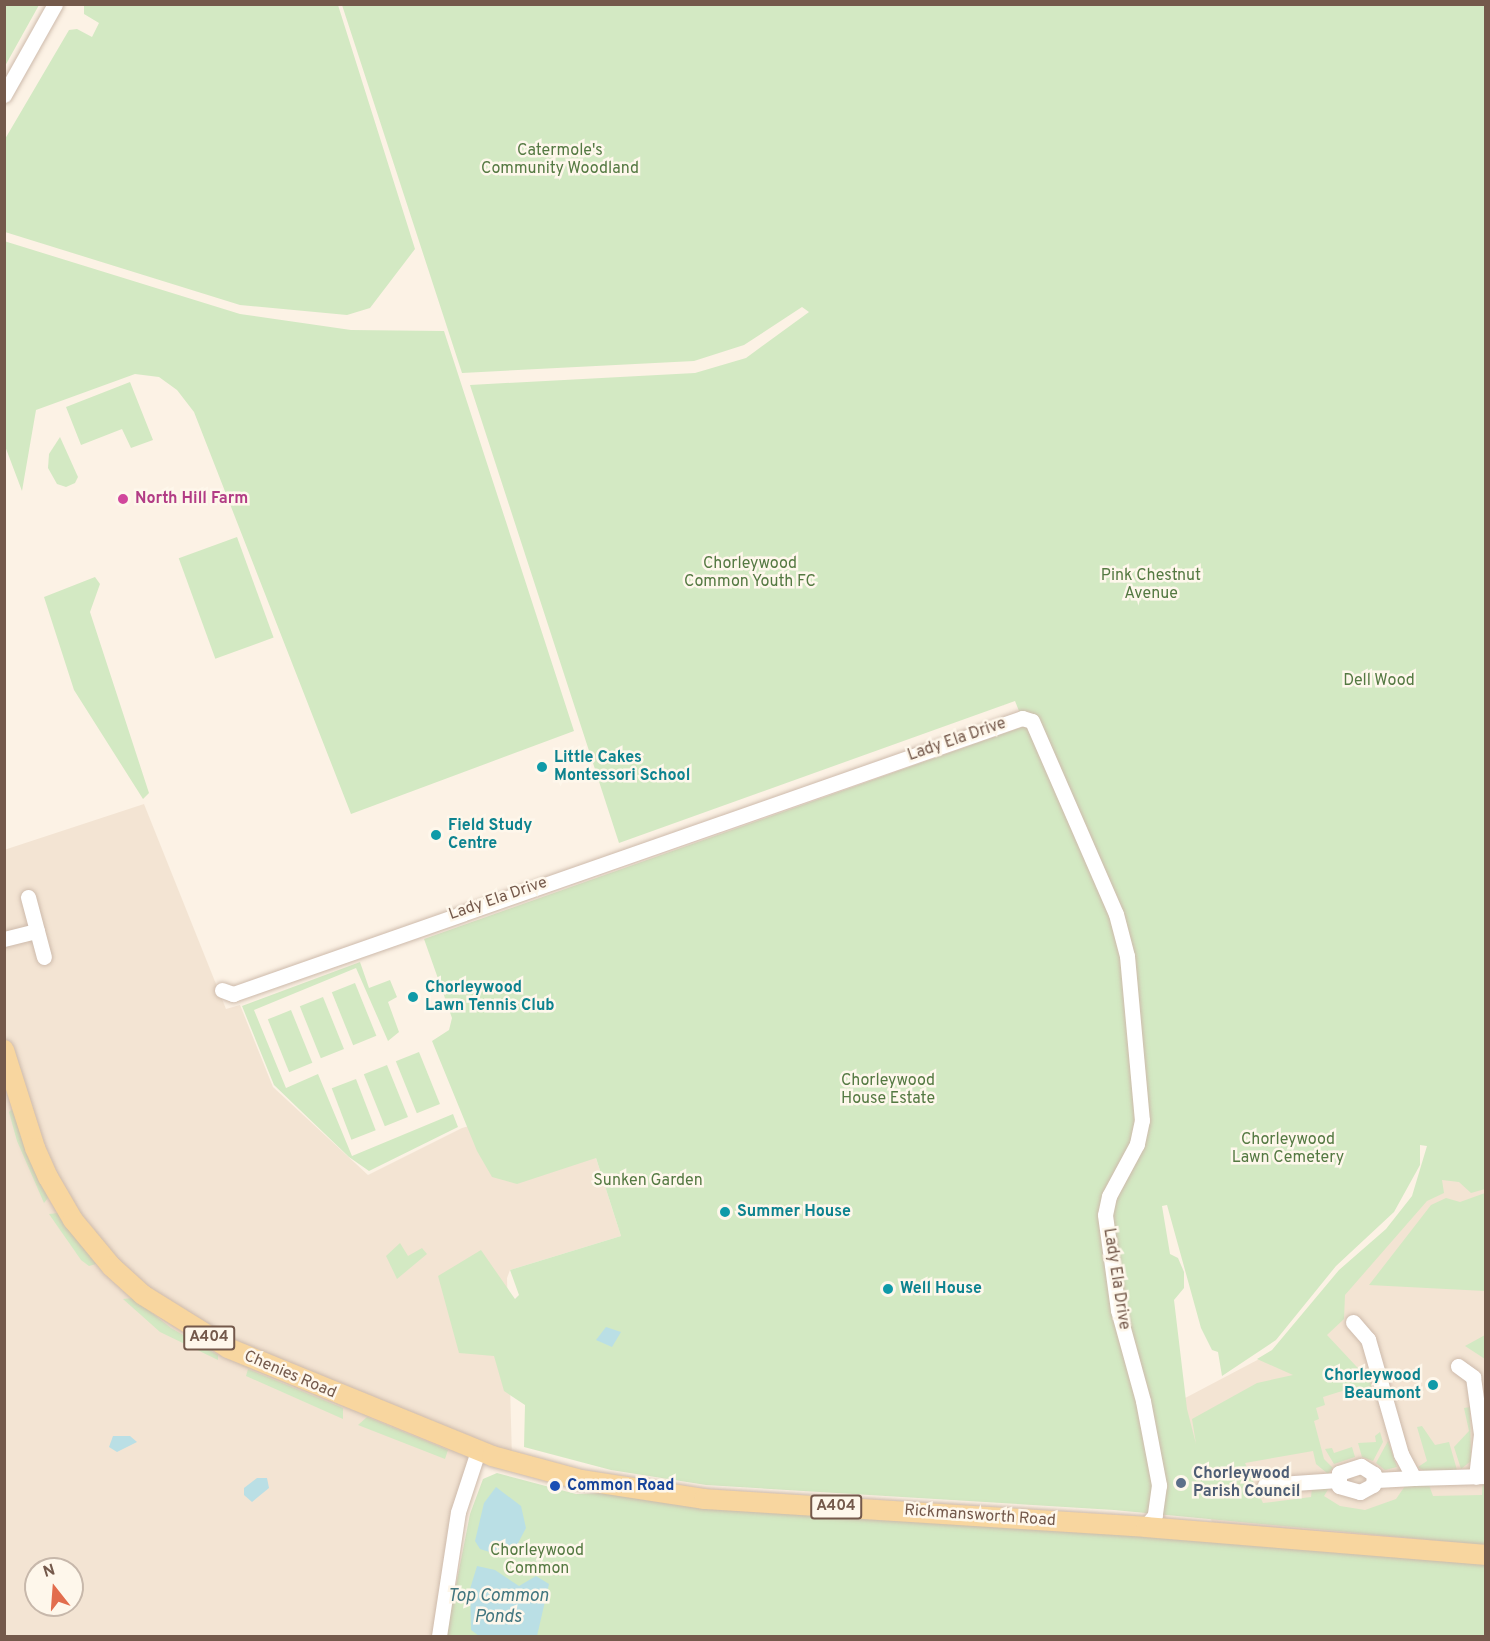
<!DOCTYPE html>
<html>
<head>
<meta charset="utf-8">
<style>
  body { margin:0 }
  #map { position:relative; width:1490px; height:1641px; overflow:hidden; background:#fcf2e5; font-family:Overpass,sans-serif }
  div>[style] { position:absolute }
  .residential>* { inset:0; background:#f3e4d3 }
  .green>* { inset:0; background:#d3e9c3; transform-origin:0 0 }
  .water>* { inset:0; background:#badfe5 }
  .roads { filter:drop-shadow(0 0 2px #cdbaab) drop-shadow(0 0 2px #cdbaab) }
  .minor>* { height:15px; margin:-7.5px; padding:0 7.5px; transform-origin:7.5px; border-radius:7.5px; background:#fff }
  .major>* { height:20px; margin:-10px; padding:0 10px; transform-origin:10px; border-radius:10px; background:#f8d69f }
  .dots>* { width:16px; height:16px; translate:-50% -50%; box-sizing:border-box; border:3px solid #fef7eb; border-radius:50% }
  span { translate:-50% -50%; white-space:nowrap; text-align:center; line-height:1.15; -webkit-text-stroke:5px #fef7eb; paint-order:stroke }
  .shield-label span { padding:2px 4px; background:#fef7eb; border:2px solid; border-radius:4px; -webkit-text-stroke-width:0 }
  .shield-label { font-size:15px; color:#74594b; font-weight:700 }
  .park-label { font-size:16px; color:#547942 }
  .hotel-label { font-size:16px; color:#b23c85; font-weight:700 }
  .left { translate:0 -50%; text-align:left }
  .street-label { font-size:16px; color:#74594b }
  .culture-label { font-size:16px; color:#0d838f; font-weight:700 }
  .right { translate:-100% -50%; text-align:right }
  .service-label { font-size:16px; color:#4e5e75; font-weight:700 }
  .transit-label { font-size:16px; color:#164399; font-weight:700 }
  .water-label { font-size:18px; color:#42767f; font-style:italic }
  .frame { position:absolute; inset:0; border:6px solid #74594b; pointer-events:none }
  .north { position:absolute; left:24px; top:1557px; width:60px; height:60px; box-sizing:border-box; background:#fef7eb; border:2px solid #c7b8ab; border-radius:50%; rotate:343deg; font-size:16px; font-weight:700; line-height:24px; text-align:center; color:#74594b }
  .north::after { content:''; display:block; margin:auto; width:21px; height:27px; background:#e26d4d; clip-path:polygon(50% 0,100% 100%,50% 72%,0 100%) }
</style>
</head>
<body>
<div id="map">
  <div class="residential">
    <i style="clip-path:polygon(evenodd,144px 804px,226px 1009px,240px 1005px,273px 1087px,368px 1175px,462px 1128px,576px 1096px,621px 1236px,510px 1270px,507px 1278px,512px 1458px,470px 1463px,442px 1636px,5px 1636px,4px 850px,144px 804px,36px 1569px,72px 1569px,72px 1605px,36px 1605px,36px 1569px)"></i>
    <i style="clip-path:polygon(1430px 1146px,1485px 1152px,1485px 1555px,1212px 1522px,1170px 1406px,1284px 1346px,1416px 1197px)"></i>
  </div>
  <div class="green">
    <i style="clip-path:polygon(5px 5px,39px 5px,5px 66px,4px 6px)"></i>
    <i style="clip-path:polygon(84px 5px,338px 5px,415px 249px,370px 308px,347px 315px,240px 305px,5px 232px,5px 139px,69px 30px,77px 29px,92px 37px,99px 23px,84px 14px)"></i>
    <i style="clip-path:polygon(evenodd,342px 5px,1485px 5px,1485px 1189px,1471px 1193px,1459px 1182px,1442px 1180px,1444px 1193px,1427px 1201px,1345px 1295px,1344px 1319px,1327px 1335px,1370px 1381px,1373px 1391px,1358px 1395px,1355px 1387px,1323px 1397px,1325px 1405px,1316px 1408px,1319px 1419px,1314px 1421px,1324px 1459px,1333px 1468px,1328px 1474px,1316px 1464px,1313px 1451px,1245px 1463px,1263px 1503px,1311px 1497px,1312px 1488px,1329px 1488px,1324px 1496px,1340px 1506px,1365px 1510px,1396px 1499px,1405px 1486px,1429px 1485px,1433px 1496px,1482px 1495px,1485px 1443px,1485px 1545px,1114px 1510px,706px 1485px,611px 1470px,524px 1447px,525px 1405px,504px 1391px,494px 1356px,459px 1353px,438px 1276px,481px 1250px,515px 1299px,519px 1295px,510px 1270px,621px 1236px,596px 1158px,517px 1184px,492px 1177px,477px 1151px,432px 1041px,449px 1030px,452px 1018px,424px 939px,1025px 726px,1015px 701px,619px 843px,470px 385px,695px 373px,746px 358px,809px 312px,802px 307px,744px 345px,694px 361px,462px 373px,342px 5px,1420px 1145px,1427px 1146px,1412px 1196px,1386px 1229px,1339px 1270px,1272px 1350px,1257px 1359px,1293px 1375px,1257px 1383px,1192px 1419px,1196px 1444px,1187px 1409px,1174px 1300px,1184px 1288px,1184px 1272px,1178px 1258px,1170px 1254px,1162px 1206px,1167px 1205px,1201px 1328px,1212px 1350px,1218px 1352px,1222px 1376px,1276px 1340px,1336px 1266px,1394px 1212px,1420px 1165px,1420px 1145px)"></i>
    <i style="clip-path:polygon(4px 241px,240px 314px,351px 330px,444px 331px,574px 731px,351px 814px,194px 412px,177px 390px,159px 377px,135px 374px,36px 410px,22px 491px,5px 446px)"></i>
    <i style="clip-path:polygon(130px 382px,153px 440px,131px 448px,122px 429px,81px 445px,66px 407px)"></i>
    <i style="clip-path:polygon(60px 437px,78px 477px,75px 483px,66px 487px,57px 484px,48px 468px,49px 454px)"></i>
    <i style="left:237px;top:537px;width:107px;height:62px;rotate:70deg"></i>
    <i style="clip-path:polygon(95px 577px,100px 584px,90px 612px,149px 793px,143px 799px,74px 690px,44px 597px)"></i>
    <i style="clip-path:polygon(360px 962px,369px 988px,390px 980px,397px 997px,388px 1002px,399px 1032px,388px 1041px,356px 968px,254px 1010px,286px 1088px,318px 1074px,352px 1156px,453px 1114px,458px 1127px,369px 1171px,349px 1157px,274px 1085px,242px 1006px)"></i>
    <i style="left:355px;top:983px;width:57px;height:25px;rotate:68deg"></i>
    <i style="left:323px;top:997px;width:56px;height:25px;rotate:68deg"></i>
    <i style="left:291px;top:1010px;width:57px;height:25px;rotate:68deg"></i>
    <i style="left:419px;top:1052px;width:56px;height:25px;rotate:68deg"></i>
    <i style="left:387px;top:1065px;width:56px;height:25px;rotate:68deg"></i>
    <i style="left:356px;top:1079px;width:55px;height:26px;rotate:69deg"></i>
    <i style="clip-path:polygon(12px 1109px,48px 1198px,44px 1203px,17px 1141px,9px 1112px)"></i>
    <i style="clip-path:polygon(1485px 1193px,1485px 1291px,1369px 1285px,1431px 1205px,1446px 1198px,1460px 1202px)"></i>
    <i style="clip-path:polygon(58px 1213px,96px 1264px,89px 1266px,81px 1260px,49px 1214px)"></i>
    <i style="clip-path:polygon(400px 1243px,408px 1256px,422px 1248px,427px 1254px,397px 1279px,386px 1256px)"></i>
    <i style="clip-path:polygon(133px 1298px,171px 1328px,218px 1355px,218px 1360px,160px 1332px,123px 1299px)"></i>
    <i style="clip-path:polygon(1485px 1335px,1485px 1359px,1465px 1346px)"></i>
    <i style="clip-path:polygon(248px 1369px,343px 1408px,343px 1419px,246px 1376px)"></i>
    <i style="clip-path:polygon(1470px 1407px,1471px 1461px,1461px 1469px,1454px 1447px,1469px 1431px,1464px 1408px)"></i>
    <i style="clip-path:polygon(367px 1417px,448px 1450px,445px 1459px,358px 1425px)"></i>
    <i style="clip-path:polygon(1422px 1426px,1435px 1445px,1449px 1442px,1457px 1470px,1424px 1471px,1418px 1467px,1427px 1461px,1417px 1427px)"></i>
    <i style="clip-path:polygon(1380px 1432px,1383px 1442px,1373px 1461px,1362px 1457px,1358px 1443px,1376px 1442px,1375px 1436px)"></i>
    <i style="clip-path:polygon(1388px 1441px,1397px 1467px,1385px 1470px,1376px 1463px)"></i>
    <i style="clip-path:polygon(1352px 1447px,1355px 1457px,1334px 1464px,1325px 1449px,1332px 1448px,1334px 1453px)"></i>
    <i style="clip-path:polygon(497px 1473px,576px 1494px,611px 1493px,1288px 1545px,1485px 1564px,1485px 1636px,446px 1636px,470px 1514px,483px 1479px)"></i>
  </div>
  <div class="water">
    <i style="clip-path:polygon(606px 1327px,621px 1332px,612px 1347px,596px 1340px)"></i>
    <i style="clip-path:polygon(113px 1436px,130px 1436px,137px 1442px,117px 1452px,109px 1447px)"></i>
    <i style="clip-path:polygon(257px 1478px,267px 1478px,269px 1488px,252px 1502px,244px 1495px,244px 1488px)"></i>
    <i style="clip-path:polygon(496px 1487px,521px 1506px,526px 1528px,516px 1547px,499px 1555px,480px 1549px,475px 1541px,484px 1503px)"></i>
    <i style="clip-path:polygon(477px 1566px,495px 1570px,519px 1586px,536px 1576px,549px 1584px,537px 1636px,479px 1636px,471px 1630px,470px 1589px)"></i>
  </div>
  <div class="roads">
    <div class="minor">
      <i style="left:4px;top:95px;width:104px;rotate:-60.7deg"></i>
      <i style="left:28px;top:897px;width:62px;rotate:75.1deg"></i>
      <i style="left:4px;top:939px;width:34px;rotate:-14deg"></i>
      <i style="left:222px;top:990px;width:12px;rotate:20deg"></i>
      <i style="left:233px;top:994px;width:836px;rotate:-19.28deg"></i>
      <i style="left:1022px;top:718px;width:10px;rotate:17deg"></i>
      <i style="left:1032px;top:721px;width:210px;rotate:66.5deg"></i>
      <i style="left:1116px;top:914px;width:43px;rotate:75.3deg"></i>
      <i style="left:1127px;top:956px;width:165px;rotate:84.8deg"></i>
      <i style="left:1142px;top:1120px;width:25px;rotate:102deg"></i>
      <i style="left:1137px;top:1144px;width:59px;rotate:118.3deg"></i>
      <i style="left:1109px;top:1196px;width:19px;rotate:102deg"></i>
      <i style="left:1105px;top:1215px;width:96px;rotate:82.2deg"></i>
      <i style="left:1118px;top:1310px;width:94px;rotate:74.6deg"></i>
      <i style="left:1143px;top:1401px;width:86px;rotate:79.2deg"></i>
      <i style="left:1159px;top:1485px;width:30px;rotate:98deg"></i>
      <i style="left:1155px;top:1515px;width:16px;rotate:130deg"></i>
      <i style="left:1353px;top:1322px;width:23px;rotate:49deg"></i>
      <i style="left:1368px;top:1339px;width:120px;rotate:74deg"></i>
      <i style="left:1401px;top:1454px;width:27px;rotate:62deg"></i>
      <i style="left:1414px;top:1478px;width:72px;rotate:-1.6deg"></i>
      <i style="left:1458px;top:1366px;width:19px;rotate:36deg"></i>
      <i style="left:1473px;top:1377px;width:58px;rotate:82deg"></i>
      <i style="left:1481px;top:1434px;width:43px;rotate:96.6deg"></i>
      <i style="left:1361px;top:1466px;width:15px;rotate:32deg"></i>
      <i style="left:1374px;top:1474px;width:11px;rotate:95deg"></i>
      <i style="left:1373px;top:1485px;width:15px;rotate:152deg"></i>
      <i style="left:1360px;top:1492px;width:22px;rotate:-164deg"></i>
      <i style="left:1339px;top:1486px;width:13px;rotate:-90deg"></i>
      <i style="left:1339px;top:1473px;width:23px;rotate:-18deg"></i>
      <i style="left:1376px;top:1480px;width:38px;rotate:-3deg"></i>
      <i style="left:1265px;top:1485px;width:73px;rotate:-3.9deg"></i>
      <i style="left:439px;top:1636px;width:125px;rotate:-81.3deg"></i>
      <i style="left:458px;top:1512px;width:64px;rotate:-71.8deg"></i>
    </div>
    <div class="major">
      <i style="left:4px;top:1050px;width:103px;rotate:72.4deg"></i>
      <i style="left:35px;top:1148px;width:32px;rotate:66deg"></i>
      <i style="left:48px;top:1177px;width:50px;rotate:59.8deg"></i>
      <i style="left:73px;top:1220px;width:60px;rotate:50.4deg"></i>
      <i style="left:111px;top:1266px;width:43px;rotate:42.2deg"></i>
      <i style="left:143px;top:1295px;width:100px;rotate:31.9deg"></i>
      <i style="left:228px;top:1348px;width:285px;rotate:22.2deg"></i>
      <i style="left:492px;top:1456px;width:92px;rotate:15.1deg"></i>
      <i style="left:581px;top:1480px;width:124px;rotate:8.8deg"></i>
      <i style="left:704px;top:1499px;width:443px;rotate:3.6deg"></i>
      <i style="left:1146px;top:1527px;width:341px;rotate:4.7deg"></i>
    </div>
  </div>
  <div class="dots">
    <i style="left:123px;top:499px;background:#d1479c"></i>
    <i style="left:542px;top:767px;background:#0f9aa8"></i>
    <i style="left:436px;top:835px;background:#0f9aa8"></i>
    <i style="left:413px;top:997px;background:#0f9aa8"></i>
    <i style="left:725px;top:1212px;background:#0f9aa8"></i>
    <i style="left:888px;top:1289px;background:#0f9aa8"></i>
    <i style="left:1433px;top:1385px;background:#0f9aa8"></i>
    <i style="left:1181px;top:1483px;background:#5c6f8a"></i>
    <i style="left:555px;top:1486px;background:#1a4fb4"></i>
  </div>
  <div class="shield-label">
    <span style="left:209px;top:1338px">A404</span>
    <span style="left:836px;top:1507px">A404</span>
  </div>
  <div class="park-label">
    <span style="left:560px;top:160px">Catermole's<br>Community Woodland</span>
    <span style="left:750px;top:573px">Chorleywood<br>Common Youth FC</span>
    <span style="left:1151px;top:585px">Pink Chestnut<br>Avenue</span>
    <span style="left:1379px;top:681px">Dell Wood</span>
    <span style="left:888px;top:1090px">Chorleywood<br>House Estate</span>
    <span style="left:1288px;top:1149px">Chorleywood<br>Lawn Cemetery</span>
    <span style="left:648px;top:1181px">Sunken Garden</span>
    <span style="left:537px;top:1560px">Chorleywood<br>Common</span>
  </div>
  <div class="hotel-label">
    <span class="left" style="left:135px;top:499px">North Hill Farm</span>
  </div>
  <div class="street-label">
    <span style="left:957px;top:740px;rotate:-19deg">Lady Ela Drive</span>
    <span style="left:498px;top:899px;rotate:-19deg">Lady Ela Drive</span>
    <span style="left:1116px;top:1279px;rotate:81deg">Lady Ela Drive</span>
    <span style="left:290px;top:1375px;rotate:23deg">Chenies Road</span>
    <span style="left:980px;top:1516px;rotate:4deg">Rickmansworth Road</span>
  </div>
  <div class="culture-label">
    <span class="left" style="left:554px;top:767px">Little Cakes<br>Montessori School</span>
    <span class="left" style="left:448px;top:835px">Field Study<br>Centre</span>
    <span class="left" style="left:425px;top:997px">Chorleywood<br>Lawn Tennis Club</span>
    <span class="left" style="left:737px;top:1212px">Summer House</span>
    <span class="left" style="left:900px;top:1289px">Well House</span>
    <span class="right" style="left:1421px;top:1385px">Chorleywood<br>Beaumont</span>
  </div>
  <div class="service-label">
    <span class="left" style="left:1193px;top:1483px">Chorleywood<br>Parish Council</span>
  </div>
  <div class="transit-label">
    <span class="left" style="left:567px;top:1486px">Common Road</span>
  </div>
  <div class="water-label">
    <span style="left:498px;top:1608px">Top Common<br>Ponds</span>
  </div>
  <div class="frame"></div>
  <div class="north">N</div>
</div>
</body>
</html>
